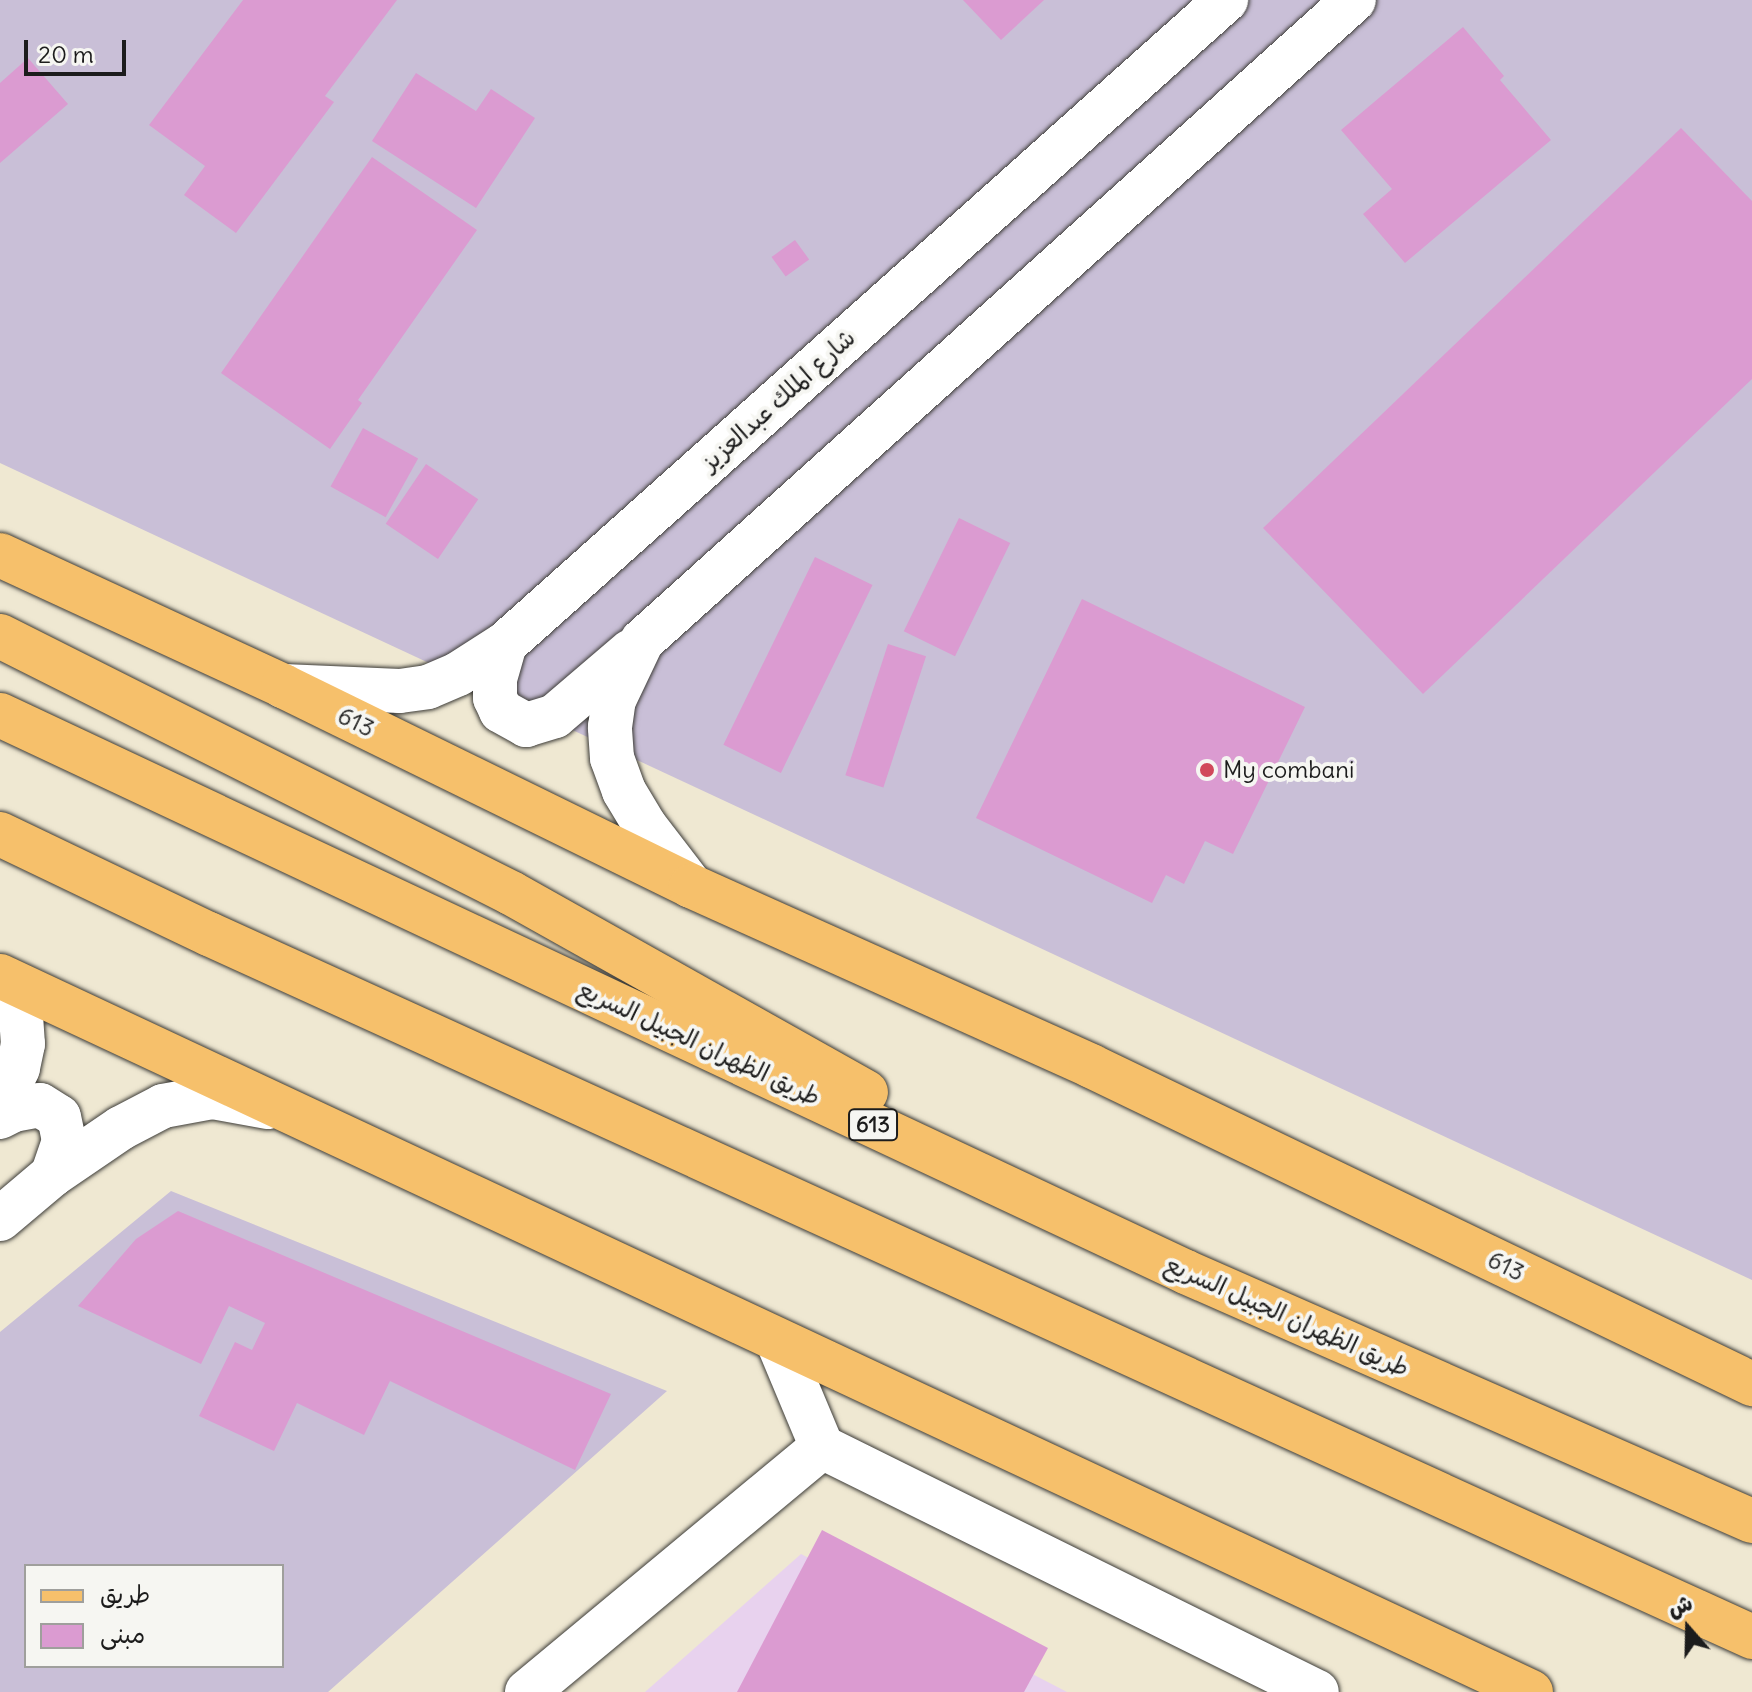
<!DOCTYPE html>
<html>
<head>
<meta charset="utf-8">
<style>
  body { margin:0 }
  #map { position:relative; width:1752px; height:1692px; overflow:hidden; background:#efe8d2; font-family:Delius,"Playpen Sans Arabic",sans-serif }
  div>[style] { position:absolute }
  .built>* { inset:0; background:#e8d2ee }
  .industrial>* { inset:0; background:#c9bfd7 }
  .building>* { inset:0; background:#db9bd1; transform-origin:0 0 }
  .roads { filter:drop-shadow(0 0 2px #3c3b37) drop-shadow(0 0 2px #3c3b37) }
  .minor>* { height:44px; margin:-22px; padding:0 22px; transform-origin:22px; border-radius:22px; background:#fff }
  .major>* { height:44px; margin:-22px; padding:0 22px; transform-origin:22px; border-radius:22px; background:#f6c06b }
  .highway>* { height:44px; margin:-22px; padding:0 22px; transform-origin:22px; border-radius:22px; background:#f6c06b }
  .dots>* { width:22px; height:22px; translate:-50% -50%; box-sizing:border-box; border:4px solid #f6f6f2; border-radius:50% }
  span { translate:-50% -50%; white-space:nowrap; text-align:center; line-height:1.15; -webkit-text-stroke:8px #f6f6f2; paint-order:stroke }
  .shield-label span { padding:2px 6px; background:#f6f6f2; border:2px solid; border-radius:6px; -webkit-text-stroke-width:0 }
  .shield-label { font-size:22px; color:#1c1c1c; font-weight:700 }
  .street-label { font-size:24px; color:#1c1c1c }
  .poi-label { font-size:24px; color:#1c1c1c }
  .left { translate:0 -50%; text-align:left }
  .legend { position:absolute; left:24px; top:1564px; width:260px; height:104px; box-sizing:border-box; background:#f6f6f2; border:2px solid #9f9f9c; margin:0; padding:10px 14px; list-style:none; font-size:24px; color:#1c1c1c }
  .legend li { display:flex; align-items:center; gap:16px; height:40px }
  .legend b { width:40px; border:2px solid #9f9f9c }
  .north { position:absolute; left:1648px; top:1588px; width:80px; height:80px; -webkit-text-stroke:6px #f6f6f2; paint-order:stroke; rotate:340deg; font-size:22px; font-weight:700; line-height:32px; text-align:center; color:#1c1c1c }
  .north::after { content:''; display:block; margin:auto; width:28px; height:36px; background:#1c1c1c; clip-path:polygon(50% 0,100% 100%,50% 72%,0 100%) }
  .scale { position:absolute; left:24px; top:40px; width:102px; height:36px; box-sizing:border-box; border:4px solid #1c1c1c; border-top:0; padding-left:10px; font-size:24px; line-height:28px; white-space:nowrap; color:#1c1c1c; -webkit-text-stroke:6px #f6f6f2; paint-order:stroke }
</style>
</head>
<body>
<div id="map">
  <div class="built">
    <i style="clip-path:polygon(801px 1554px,1067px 1692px,645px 1692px)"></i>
  </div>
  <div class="industrial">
    <i style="clip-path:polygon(0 0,1752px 0,1752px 1280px,0 463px)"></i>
    <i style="clip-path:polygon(evenodd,171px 1191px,667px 1391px,328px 1692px,0 1692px,0 1332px,171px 1191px,26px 1566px,282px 1566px,282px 1666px,26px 1666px,26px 1566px)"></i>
  </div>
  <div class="building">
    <i style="clip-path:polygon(243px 0,397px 0,325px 96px,334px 102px,236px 233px,184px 195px,205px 166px,149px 125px)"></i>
    <i style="clip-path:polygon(963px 0,1044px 0,1001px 40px)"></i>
    <i style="clip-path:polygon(1463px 27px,1504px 76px,1500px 80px,1551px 140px,1405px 263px,1363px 214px,1392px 189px,1341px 130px)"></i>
    <i style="clip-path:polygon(28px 58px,68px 104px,0 163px,0 83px)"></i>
    <i style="clip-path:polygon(416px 73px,476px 111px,491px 89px,535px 118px,476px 208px,372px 141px)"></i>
    <i style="clip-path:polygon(1681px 128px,1752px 201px,1752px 379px,1423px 694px,1263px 528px)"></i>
    <i style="clip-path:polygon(372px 157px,477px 230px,358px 400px,362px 403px,330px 449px,221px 373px)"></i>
    <i style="left:795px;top:240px;width:24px;height:29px;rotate:54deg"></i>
    <i style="left:363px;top:428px;width:63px;height:67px;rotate:29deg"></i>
    <i style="left:426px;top:464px;width:63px;height:72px;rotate:34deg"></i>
    <i style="left:959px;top:518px;width:57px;height:126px;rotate:26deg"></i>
    <i style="left:815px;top:557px;width:64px;height:209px;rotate:26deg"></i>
    <i style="clip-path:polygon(1082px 599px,1305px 707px,1233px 854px,1205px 841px,1184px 884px,1166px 875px,1152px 903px,976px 818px)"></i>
    <i style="left:888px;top:644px;width:40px;height:138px;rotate:18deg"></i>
    <i style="clip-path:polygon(178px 1211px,611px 1394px,575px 1470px,390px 1381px,364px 1435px,297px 1403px,274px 1451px,199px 1416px,235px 1342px,252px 1350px,265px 1323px,229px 1306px,201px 1364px,78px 1306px,136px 1239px)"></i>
    <i style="clip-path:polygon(822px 1530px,1048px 1648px,1024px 1692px,737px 1692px)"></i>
  </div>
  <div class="roads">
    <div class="minor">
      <i style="left:505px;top:644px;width:37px;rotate:106deg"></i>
      <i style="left:495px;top:680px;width:18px;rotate:90deg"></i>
      <i style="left:495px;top:698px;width:14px;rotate:65deg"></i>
      <i style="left:501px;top:711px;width:29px;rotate:29deg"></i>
      <i style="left:526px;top:725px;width:30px;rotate:-17deg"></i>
      <i style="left:555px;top:716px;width:100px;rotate:-40.5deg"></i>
      <i style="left:283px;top:686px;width:117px;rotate:2.4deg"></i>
      <i style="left:400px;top:691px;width:28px;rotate:-8deg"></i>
      <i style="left:428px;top:687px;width:33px;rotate:-23deg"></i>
      <i style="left:458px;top:674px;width:56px;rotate:-32.6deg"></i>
      <i style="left:505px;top:644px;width:967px;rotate:-41.77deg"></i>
      <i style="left:691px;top:886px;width:76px;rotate:-127.5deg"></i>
      <i style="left:645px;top:826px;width:41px;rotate:-121deg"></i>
      <i style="left:624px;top:791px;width:35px;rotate:-110deg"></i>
      <i style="left:612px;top:758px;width:31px;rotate:-94deg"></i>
      <i style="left:610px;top:727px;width:27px;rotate:-82deg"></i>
      <i style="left:614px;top:700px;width:65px;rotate:-64.6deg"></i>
      <i style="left:642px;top:641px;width:958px;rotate:-42deg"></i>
      <i style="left:0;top:988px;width:35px;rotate:53deg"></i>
      <i style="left:21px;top:1016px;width:28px;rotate:86deg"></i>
      <i style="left:23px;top:1044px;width:25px;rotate:102deg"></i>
      <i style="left:18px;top:1068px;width:42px;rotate:115.3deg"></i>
      <i style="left:0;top:1117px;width:16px;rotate:-27deg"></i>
      <i style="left:14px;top:1110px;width:26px;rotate:-11deg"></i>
      <i style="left:40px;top:1105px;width:22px;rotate:32deg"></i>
      <i style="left:59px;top:1117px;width:25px;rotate:78deg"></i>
      <i style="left:64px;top:1141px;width:36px;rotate:109deg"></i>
      <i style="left:0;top:1219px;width:68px;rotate:-40.2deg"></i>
      <i style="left:52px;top:1175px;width:83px;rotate:-34.3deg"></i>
      <i style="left:121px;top:1128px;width:47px;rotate:-27.6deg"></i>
      <i style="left:163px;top:1106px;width:51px;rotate:-10.2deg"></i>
      <i style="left:213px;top:1097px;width:56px;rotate:10.3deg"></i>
      <i style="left:778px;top:1342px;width:114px;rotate:67.3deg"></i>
      <i style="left:527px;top:1692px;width:383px;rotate:-39.7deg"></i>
      <i style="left:822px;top:1447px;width:552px;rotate:26.33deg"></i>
    </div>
    <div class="major">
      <i style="left:0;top:555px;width:312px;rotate:24.8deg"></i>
      <i style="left:283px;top:686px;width:454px;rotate:26.1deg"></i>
      <i style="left:691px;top:886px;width:439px;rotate:24.2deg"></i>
      <i style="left:1091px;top:1066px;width:734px;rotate:25.69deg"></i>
      <i style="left:0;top:976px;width:1690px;rotate:25.06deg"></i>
    </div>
    <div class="highway">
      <i style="left:0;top:636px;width:572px;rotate:26.7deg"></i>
      <i style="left:511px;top:893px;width:407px;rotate:29.3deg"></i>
      <i style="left:0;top:715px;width:1310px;rotate:25.16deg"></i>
      <i style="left:1186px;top:1272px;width:618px;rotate:23.75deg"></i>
      <i style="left:0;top:834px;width:232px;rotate:25.6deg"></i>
      <i style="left:209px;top:934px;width:1696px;rotate:24.49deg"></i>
    </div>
  </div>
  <div class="dots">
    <i style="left:1207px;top:770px;background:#d1495b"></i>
  </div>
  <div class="shield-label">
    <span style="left:873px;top:1125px">613</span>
  </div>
  <div class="street-label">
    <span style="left:778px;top:400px;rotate:-42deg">شارع الملك عبدالعزيز</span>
    <span style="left:356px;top:722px;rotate:26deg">613</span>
    <span style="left:699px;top:1043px;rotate:25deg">طريق الظهران الجبيل السريع</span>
    <span style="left:1506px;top:1266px;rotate:26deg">613</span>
    <span style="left:1287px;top:1316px;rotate:24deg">طريق الظهران الجبيل السريع</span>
  </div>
  <div class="poi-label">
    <span class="left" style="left:1223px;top:770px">My combani</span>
  </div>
  <ul class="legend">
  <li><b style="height:10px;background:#f6c06b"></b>طريق</li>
  <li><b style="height:22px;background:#db9bd1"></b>مبنى</li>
  </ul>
  <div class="north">ش</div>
  <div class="scale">20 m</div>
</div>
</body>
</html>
